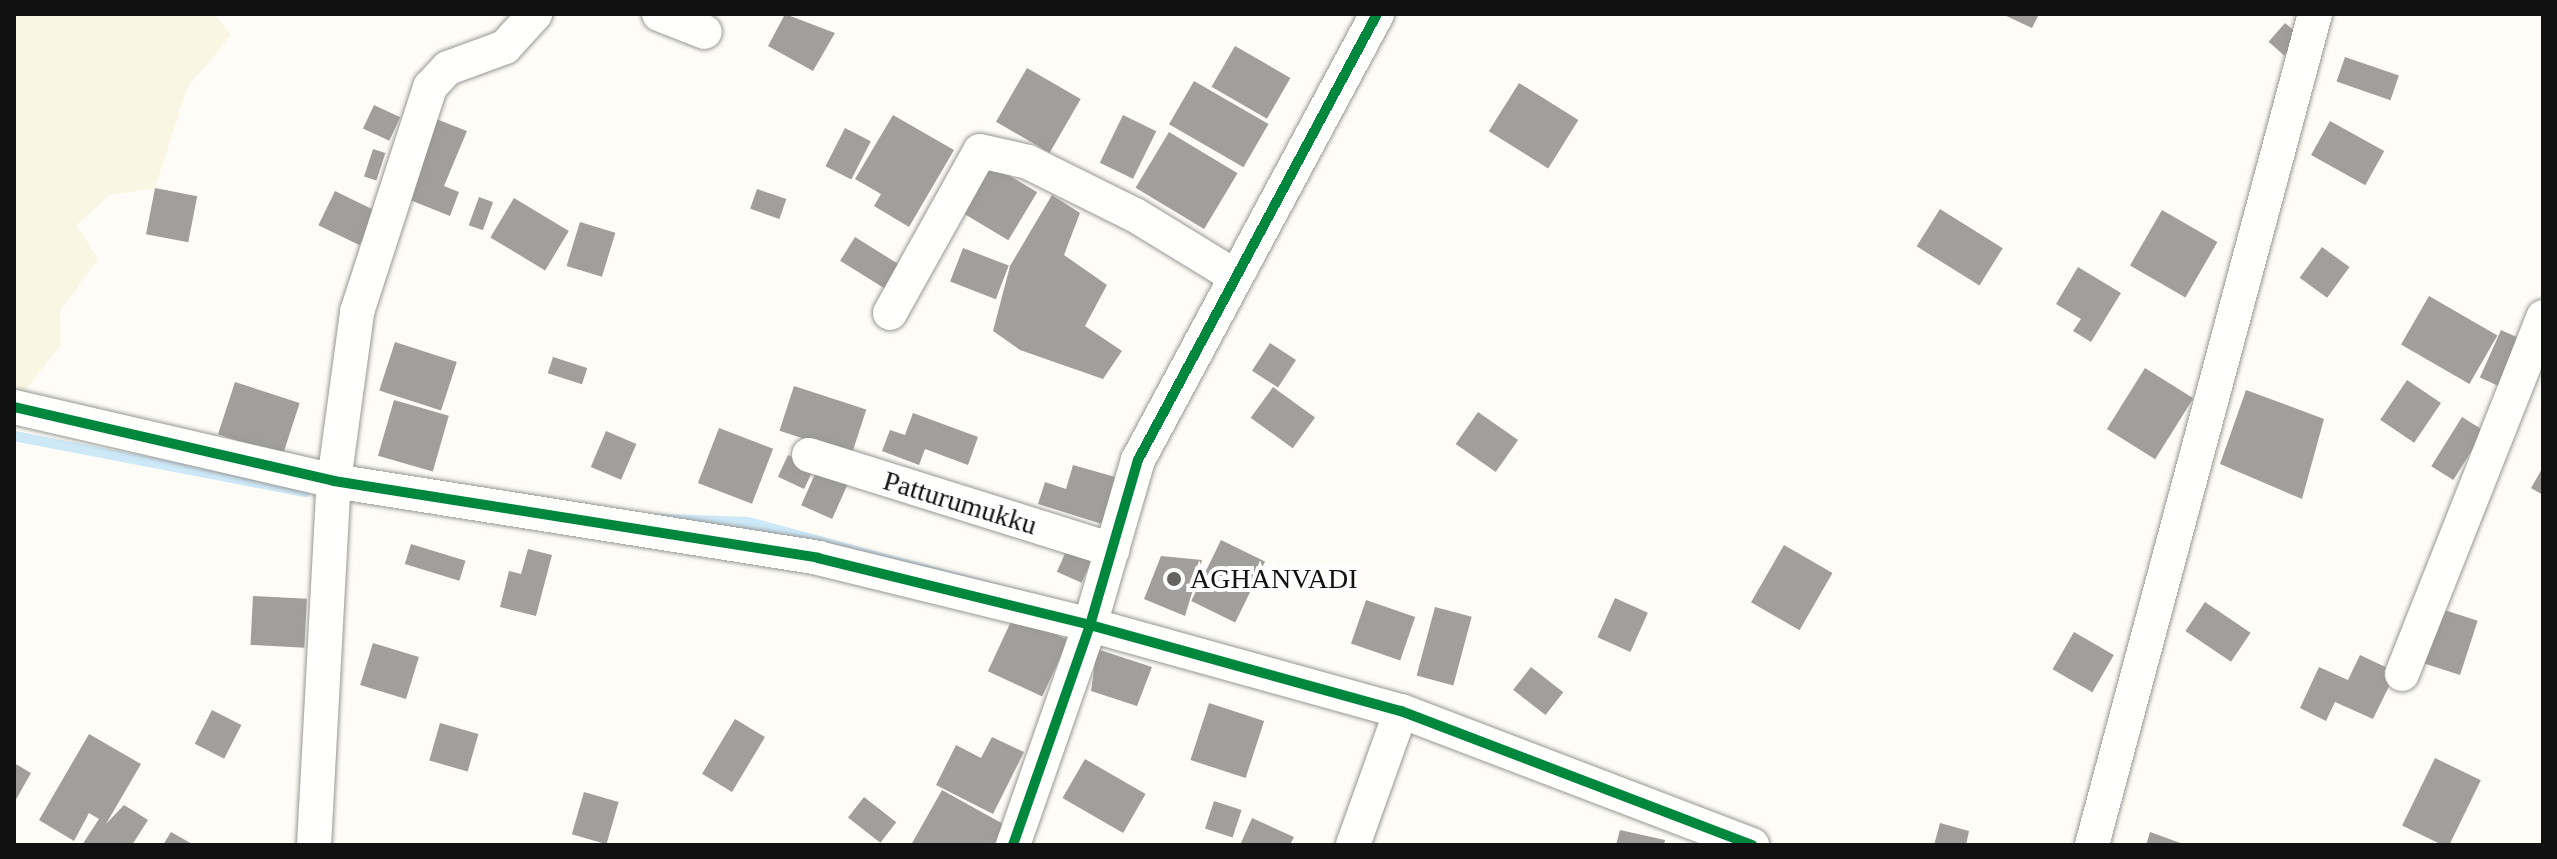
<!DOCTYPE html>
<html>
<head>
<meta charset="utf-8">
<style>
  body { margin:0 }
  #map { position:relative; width:2557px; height:859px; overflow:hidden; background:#fdfcf7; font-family:"Times New Roman",serif }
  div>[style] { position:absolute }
  .farmland>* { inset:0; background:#f9f7e4 }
  .water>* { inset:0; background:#cde8f7 }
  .stream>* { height:10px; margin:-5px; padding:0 5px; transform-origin:5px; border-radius:5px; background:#cde8f7 }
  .building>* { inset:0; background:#a19f9c; transform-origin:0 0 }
  .roads { filter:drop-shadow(0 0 2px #979795) drop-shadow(0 0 2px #979795) }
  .street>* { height:34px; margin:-17px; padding:0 17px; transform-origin:17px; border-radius:17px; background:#fffffe }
  .cycleway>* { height:10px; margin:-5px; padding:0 5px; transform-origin:5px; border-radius:5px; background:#00873e }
  .dots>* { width:22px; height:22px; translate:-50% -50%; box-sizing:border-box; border:4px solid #fff; border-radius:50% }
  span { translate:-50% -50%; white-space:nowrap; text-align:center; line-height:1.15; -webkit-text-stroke:8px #fff; paint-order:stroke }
  .street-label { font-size:28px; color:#111 }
  .poi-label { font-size:28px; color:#111 }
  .left { translate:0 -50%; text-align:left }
  .frame { position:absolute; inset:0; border:16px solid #111; pointer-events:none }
</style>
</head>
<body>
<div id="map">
  <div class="farmland">
    <i style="clip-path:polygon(14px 14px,214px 14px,231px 35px,187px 88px,155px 188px,110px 195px,76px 225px,98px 259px,60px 311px,61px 345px,14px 404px)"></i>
  </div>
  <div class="water">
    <i style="clip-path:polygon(616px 512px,749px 517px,1077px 605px)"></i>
  </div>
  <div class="stream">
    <i style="left:14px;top:436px;width:297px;rotate:10.9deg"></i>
  </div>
  <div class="building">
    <i style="clip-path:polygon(785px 14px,835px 33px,813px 71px,768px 46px)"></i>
    <i style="clip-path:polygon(2002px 14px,2039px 14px,2032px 28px)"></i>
    <i style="left:2285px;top:23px;width:21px;height:25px;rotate:41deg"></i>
    <i style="left:1235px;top:46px;width:64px;height:47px;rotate:30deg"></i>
    <i style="left:2345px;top:57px;width:57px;height:26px;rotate:19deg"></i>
    <i style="left:1027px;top:68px;width:62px;height:62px;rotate:30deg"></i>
    <i style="left:1194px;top:81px;width:86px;height:50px;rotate:30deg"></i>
    <i style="left:1519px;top:83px;width:70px;height:57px;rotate:32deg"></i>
    <i style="left:374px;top:105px;width:29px;height:26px;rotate:25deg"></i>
    <i style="clip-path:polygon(893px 115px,954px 150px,909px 227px,874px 206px,881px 194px,855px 179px)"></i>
    <i style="left:1123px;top:115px;width:37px;height:53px;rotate:26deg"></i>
    <i style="clip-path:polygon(431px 117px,467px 131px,444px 186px,459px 192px,450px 216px,400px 196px)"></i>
    <i style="left:2330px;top:121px;width:62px;height:39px;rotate:29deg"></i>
    <i style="left:845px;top:128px;width:29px;height:43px;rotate:27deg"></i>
    <i style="left:1169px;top:132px;width:80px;height:65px;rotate:31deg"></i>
    <i style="left:373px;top:149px;width:13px;height:29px;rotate:18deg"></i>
    <i style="left:990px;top:164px;width:55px;height:56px;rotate:31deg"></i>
    <i style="left:155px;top:188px;width:43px;height:47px;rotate:11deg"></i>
    <i style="left:757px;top:189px;width:31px;height:21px;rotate:19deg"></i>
    <i style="left:335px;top:191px;width:46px;height:38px;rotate:26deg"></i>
    <i style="clip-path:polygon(1052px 195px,1080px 213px,1064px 255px,1107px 285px,1085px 326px,1122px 351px,1103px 379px,1020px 350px,993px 331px,1010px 266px)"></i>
    <i style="left:479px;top:197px;width:15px;height:30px;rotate:20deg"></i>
    <i style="left:514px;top:198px;width:64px;height:46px;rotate:31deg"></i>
    <i style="left:1940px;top:209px;width:74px;height:44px;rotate:32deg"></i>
    <i style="left:2162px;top:210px;width:64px;height:64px;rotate:30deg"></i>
    <i style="left:580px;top:222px;width:37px;height:46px;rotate:17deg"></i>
    <i style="left:855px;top:237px;width:54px;height:28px;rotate:32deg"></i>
    <i style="left:2322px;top:247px;width:34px;height:38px;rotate:36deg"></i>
    <i style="left:963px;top:248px;width:49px;height:36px;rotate:21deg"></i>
    <i style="clip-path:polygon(2078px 267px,2121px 293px,2091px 342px,2073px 331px,2081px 319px,2056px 304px)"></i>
    <i style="left:2429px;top:296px;width:79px;height:56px;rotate:30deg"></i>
    <i style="left:2501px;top:330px;width:20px;height:52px;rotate:24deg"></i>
    <i style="left:395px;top:342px;width:65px;height:51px;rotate:18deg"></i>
    <i style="left:1270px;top:343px;width:31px;height:33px;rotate:33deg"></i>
    <i style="left:553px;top:357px;width:36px;height:17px;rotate:18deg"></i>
    <i style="left:2145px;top:368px;width:57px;height:72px;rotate:32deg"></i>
    <i style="left:2407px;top:380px;width:41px;height:48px;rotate:34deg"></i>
    <i style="left:235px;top:382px;width:68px;height:55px;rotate:18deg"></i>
    <i style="left:794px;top:386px;width:76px;height:47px;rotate:18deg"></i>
    <i style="left:1273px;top:387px;width:52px;height:38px;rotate:36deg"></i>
    <i style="clip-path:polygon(2246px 390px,2324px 419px,2302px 499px,2220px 464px)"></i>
    <i style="left:394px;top:400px;width:57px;height:58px;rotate:16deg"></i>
    <i style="left:1478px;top:412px;width:49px;height:39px;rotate:35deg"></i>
    <i style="clip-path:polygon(913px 413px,978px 437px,968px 465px,925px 449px,919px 465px,882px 451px,890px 430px,905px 435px)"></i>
    <i style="left:2462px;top:417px;width:26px;height:58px;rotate:32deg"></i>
    <i style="left:719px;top:428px;width:58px;height:59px;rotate:21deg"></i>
    <i style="left:606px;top:431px;width:33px;height:39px;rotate:23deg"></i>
    <i style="left:788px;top:455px;width:29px;height:24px;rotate:25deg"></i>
    <i style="left:819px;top:465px;width:34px;height:44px;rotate:24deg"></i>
    <i style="clip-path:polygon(1073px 465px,1115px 477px,1102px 524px,1038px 504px,1045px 482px,1066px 489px)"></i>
    <i style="clip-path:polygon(2543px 467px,2543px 495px,2531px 488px)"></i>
    <i style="left:1221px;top:540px;width:49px;height:68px;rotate:26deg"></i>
    <i style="left:411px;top:544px;width:57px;height:21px;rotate:17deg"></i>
    <i style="left:1784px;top:545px;width:56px;height:66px;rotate:30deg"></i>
    <i style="clip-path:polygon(528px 549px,552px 555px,536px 616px,500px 607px,509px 571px,521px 574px)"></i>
    <i style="left:1067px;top:549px;width:27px;height:25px;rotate:24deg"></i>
    <i style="clip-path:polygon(1161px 556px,1202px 560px,1185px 616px,1144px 599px)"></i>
    <i style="left:253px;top:596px;width:54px;height:49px;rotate:3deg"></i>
    <i style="left:1615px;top:598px;width:36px;height:43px;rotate:24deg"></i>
    <i style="left:1366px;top:600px;width:52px;height:46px;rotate:19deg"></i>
    <i style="left:2205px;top:602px;width:55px;height:35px;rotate:34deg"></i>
    <i style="left:2432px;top:606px;width:48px;height:57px;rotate:18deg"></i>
    <i style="left:1435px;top:607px;width:38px;height:71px;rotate:15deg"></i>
    <i style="left:1014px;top:615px;width:60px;height:62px;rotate:25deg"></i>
    <i style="left:2074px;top:632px;width:46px;height:43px;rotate:30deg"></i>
    <i style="left:373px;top:643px;width:48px;height:44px;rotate:17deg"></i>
    <i style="clip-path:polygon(1097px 649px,1152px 667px,1137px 706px,1091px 691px)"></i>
    <i style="clip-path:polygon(2360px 655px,2396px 672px,2373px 719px,2335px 702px,2326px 721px,2300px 708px,2319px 667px,2348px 680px)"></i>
    <i style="left:1531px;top:667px;width:41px;height:29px;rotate:38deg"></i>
    <i style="left:1209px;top:703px;width:58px;height:60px;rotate:18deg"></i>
    <i style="left:212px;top:710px;width:33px;height:38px;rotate:27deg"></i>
    <i style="left:735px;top:719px;width:35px;height:64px;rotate:31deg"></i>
    <i style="left:440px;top:723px;width:40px;height:39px;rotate:16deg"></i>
    <i style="clip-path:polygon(89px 734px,141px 764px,106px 824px,124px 805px,148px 820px,132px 845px,82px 845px,99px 819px,89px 813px,74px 841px,39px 820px)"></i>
    <i style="clip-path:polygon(992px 737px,1024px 752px,993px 814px,936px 785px,956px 745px,981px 758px)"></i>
    <i style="left:2435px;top:758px;width:51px;height:75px;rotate:26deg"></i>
    <i style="left:1085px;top:759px;width:70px;height:45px;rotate:30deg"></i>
    <i style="clip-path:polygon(14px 763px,31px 773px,14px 803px)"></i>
    <i style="clip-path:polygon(942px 790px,1005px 825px,994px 845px,911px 845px)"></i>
    <i style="left:584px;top:792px;width:36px;height:44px;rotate:16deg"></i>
    <i style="left:864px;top:797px;width:41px;height:26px;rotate:38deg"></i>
    <i style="left:1214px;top:801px;width:29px;height:29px;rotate:18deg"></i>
    <i style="clip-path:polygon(1252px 818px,1294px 837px,1290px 845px,1240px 845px)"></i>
    <i style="clip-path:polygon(1940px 823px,1969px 831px,1966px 845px,1934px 845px)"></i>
    <i style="clip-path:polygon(1620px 830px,1665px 840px,1664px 845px,1616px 845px)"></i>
    <i style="clip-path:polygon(171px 832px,194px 845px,163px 845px)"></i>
    <i style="clip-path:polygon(2150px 832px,2186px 845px,2146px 845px)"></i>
  </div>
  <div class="roads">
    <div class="street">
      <i style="left:659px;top:14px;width:49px;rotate:21.4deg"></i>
      <i style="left:890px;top:313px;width:185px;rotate:-60.9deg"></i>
      <i style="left:980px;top:151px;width:49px;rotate:12.9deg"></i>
      <i style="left:1028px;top:162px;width:119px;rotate:26.4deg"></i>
      <i style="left:1135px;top:215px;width:115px;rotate:31.5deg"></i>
      <i style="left:14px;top:407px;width:328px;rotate:13deg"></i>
      <i style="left:334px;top:481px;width:490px;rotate:9deg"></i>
      <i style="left:818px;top:558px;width:280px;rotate:13.8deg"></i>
      <i style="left:1090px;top:625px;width:323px;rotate:15.5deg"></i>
      <i style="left:1401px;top:711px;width:376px;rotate:20.9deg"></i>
      <i style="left:809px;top:455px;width:318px;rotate:17.4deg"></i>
      <i style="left:2402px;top:674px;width:384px;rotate:-68.4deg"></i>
      <i style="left:314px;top:845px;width:365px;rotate:-86.9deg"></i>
      <i style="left:334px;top:481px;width:171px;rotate:-82.2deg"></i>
      <i style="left:357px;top:312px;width:237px;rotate:-72deg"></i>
      <i style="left:430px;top:87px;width:26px;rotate:-47deg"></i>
      <i style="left:448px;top:68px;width:61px;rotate:-20.2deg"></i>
      <i style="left:505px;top:47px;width:45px;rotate:-47.7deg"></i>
      <i style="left:1013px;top:845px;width:233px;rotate:-70.7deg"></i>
      <i style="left:1090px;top:625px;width:172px;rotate:-73.8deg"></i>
      <i style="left:1138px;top:460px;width:506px;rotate:-61.81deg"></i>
      <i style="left:1353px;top:845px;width:142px;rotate:-70.3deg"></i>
      <i style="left:2092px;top:845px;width:860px;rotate:-74.98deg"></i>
    </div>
  </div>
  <div class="cycleway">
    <i style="left:14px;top:407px;width:328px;rotate:13deg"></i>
    <i style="left:334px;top:481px;width:490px;rotate:9deg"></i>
    <i style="left:818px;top:558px;width:280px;rotate:13.8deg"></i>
    <i style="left:1090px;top:625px;width:323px;rotate:15.5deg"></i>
    <i style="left:1401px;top:711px;width:376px;rotate:20.9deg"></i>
    <i style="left:1013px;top:845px;width:233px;rotate:-70.7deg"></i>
    <i style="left:1090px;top:625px;width:172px;rotate:-73.8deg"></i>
    <i style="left:1138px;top:460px;width:506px;rotate:-61.81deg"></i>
  </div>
  <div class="dots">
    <i style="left:1174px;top:579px;background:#646362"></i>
  </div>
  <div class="street-label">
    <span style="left:960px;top:503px;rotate:17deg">Patturumukku</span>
  </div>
  <div class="poi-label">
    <span class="left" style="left:1190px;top:579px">AGHANVADI</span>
  </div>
  <div class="frame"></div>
</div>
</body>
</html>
